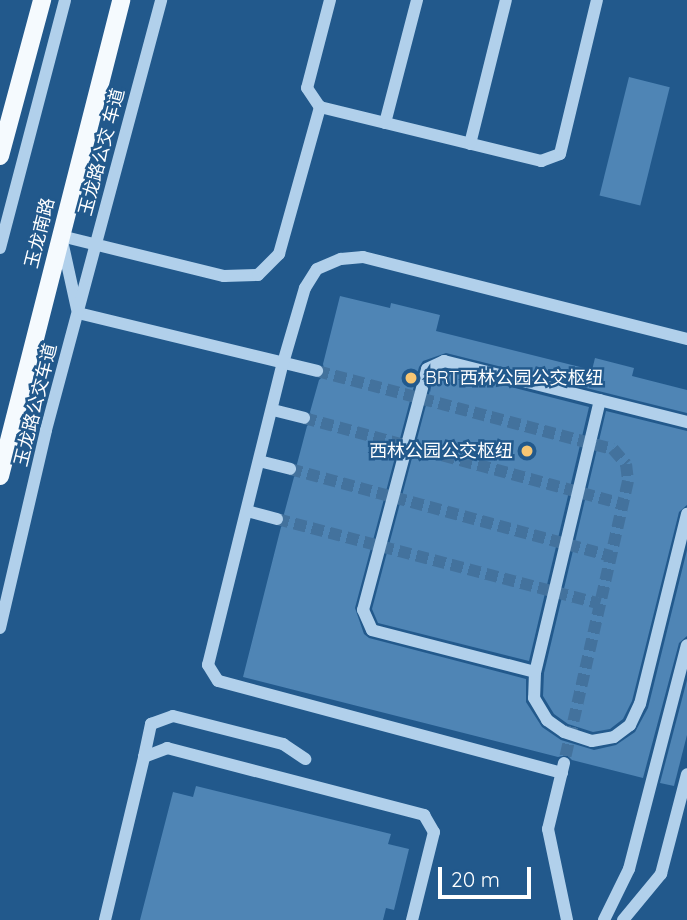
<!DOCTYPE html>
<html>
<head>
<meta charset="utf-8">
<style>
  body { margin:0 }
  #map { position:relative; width:687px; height:920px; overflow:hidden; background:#22598c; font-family:Quicksand,"Noto Sans SC",sans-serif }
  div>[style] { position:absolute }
  .building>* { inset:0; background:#4f85b5; transform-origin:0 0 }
  .minor-tunnel>* { height:12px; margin-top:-6px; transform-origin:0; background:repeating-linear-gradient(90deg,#43729d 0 12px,transparent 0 18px) }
  .minor>* { height:12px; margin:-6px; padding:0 6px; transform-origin:6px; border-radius:6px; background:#b1d0eb }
  .major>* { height:18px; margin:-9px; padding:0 9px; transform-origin:9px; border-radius:9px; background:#f5fafe }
  .minor-bridge>* { height:12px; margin:-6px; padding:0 6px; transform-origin:6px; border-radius:6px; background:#b1d0eb }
  .dots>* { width:19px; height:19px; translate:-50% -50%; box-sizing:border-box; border:4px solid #22598c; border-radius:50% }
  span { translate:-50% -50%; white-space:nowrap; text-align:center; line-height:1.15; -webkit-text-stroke:5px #22598c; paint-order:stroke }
  .street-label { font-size:18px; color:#fff }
  .poi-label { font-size:18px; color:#fff }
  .left { translate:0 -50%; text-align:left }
  .right { translate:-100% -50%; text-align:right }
  .scale { position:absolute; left:438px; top:867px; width:93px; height:32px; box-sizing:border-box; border:4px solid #fff; border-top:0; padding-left:9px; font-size:21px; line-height:24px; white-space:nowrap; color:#fff; -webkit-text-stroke:5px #22598c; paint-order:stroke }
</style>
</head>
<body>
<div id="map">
  <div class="building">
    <i style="left:629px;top:77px;width:42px;height:122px;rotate:14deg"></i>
    <i style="clip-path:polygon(340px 296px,390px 308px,391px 303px,440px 315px,436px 331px,592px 370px,595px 358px,634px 368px,632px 376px,687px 390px,687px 413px,446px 353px,423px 361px,419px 367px,355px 608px,364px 634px,369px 638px,526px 679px,526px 702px,542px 727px,561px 740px,594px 750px,616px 745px,635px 732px,648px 708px,687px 550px,687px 636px,679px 643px,643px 778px,572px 760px,567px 755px,558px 757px,243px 677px,281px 527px,286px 521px,284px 514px,294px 477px,298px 472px,297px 464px,307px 426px,312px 421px,310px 412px,319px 380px,325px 374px,323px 364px)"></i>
    <i style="clip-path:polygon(445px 370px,589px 407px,529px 661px,378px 623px,372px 609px,434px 375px)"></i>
    <i style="clip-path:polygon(606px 411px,687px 431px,687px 505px,679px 512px,632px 701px,623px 719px,610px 729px,593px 732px,568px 724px,554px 714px,543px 696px,544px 673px)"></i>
    <i style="clip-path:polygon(687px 680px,687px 735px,674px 786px,660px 783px)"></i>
    <i style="clip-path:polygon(196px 786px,391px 834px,388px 844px,409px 849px,394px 910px,386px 908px,383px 920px,140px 920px,173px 792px,193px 797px)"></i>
  </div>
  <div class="minor-tunnel">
    <i style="left:317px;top:371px;width:306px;rotate:14.8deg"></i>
    <i style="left:613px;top:449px;width:20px;rotate:49deg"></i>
    <i style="left:626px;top:464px;width:17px;rotate:83deg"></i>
    <i style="left:628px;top:481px;width:289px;rotate:102.8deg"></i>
    <i style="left:304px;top:418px;width:330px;rotate:15.1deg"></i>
    <i style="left:290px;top:469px;width:333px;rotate:15.2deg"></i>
    <i style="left:277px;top:519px;width:334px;rotate:14.7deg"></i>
  </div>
  <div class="minor">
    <i style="left:330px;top:0;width:91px;rotate:104.6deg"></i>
    <i style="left:307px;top:88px;width:23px;rotate:56deg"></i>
    <i style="left:320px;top:107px;width:228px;rotate:13.7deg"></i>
    <i style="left:541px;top:161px;width:20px;rotate:-20deg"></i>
    <i style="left:560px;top:154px;width:158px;rotate:-76.5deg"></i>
    <i style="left:385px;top:123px;width:127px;rotate:-75.4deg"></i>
    <i style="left:470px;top:144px;width:148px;rotate:-76deg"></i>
    <i style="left:0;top:248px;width:256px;rotate:-75.3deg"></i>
    <i style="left:77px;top:309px;width:75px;rotate:-102.4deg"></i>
    <i style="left:61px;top:236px;width:168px;rotate:13.8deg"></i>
    <i style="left:224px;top:276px;width:34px;rotate:-2deg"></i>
    <i style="left:258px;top:275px;width:30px;rotate:-45deg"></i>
    <i style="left:279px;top:254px;width:153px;rotate:-74.4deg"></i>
    <i style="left:78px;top:313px;width:246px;rotate:13.6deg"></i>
    <i style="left:273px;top:410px;width:32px;rotate:14deg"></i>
    <i style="left:259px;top:461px;width:32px;rotate:14deg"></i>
    <i style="left:247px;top:511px;width:31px;rotate:15deg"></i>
    <i style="left:0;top:628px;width:203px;rotate:-76.9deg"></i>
    <i style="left:46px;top:430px;width:445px;rotate:-75deg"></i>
    <i style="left:144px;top:757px;width:34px;rotate:-78deg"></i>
    <i style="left:151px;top:724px;width:23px;rotate:-20deg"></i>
    <i style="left:173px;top:716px;width:114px;rotate:14.3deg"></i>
    <i style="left:283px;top:744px;width:27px;rotate:34deg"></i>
    <i style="left:564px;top:763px;width:68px;rotate:103.6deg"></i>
    <i style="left:548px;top:829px;width:93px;rotate:78.2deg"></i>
    <i style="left:562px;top:773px;width:356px;rotate:-165deg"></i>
    <i style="left:218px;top:681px;width:19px;rotate:-122deg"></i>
    <i style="left:208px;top:665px;width:311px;rotate:-76.1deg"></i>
    <i style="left:283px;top:363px;width:78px;rotate:-73.7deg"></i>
    <i style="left:305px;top:288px;width:22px;rotate:-58deg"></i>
    <i style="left:317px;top:269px;width:26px;rotate:-23deg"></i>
    <i style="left:341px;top:259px;width:22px;rotate:-5deg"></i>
    <i style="left:363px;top:257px;width:334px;rotate:14.2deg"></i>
    <i style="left:105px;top:920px;width:168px;rotate:-76.5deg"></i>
    <i style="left:144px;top:757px;width:25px;rotate:-21deg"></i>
    <i style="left:167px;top:748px;width:266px;rotate:14.6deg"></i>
    <i style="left:424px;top:815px;width:20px;rotate:60deg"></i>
    <i style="left:434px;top:832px;width:91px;rotate:104deg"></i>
    <i style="left:604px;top:920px;width:57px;rotate:-63.9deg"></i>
    <i style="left:629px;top:869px;width:231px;rotate:-75.5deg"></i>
    <i style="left:623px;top:920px;width:60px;rotate:-50.4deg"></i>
    <i style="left:661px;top:874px;width:103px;rotate:-75.4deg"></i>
  </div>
  <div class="major">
    <i style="left:0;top:156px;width:162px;rotate:-74.9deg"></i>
    <i style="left:0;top:476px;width:491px;rotate:-75.7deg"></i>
  </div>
  <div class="minor-bridge">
    <i style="left:600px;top:400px;width:280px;rotate:103.4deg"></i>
    <i style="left:535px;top:672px;width:26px;rotate:92deg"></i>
    <i style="left:534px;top:698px;width:26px;rotate:59deg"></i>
    <i style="left:547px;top:720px;width:21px;rotate:35deg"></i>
    <i style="left:564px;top:732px;width:29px;rotate:18deg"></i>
    <i style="left:592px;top:741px;width:22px;rotate:-10deg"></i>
    <i style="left:614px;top:737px;width:20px;rotate:-37deg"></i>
    <i style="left:630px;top:725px;width:23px;rotate:-65deg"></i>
    <i style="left:640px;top:704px;width:196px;rotate:-76.1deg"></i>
    <i style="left:535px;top:672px;width:168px;rotate:-165.6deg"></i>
    <i style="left:372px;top:630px;width:22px;rotate:-114deg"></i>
    <i style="left:363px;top:610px;width:249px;rotate:-75.1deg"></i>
    <i style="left:427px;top:369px;width:19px;rotate:-25deg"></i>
    <i style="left:444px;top:361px;width:251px;rotate:14.1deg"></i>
  </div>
  <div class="dots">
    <i style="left:411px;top:378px;background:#f7c673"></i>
    <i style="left:527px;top:451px;background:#f7c673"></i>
  </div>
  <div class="street-label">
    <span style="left:102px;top:152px;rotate:-75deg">玉龙路公交 车道</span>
    <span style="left:40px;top:233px;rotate:-76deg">玉龙南路</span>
    <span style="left:36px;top:405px;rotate:-76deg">玉龙路公交车道</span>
  </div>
  <div class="poi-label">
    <span class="left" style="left:425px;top:378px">BRT西林公园公交枢纽</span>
    <span class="right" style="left:513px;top:451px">西林公园公交枢纽</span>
  </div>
  <div class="scale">20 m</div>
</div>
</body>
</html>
